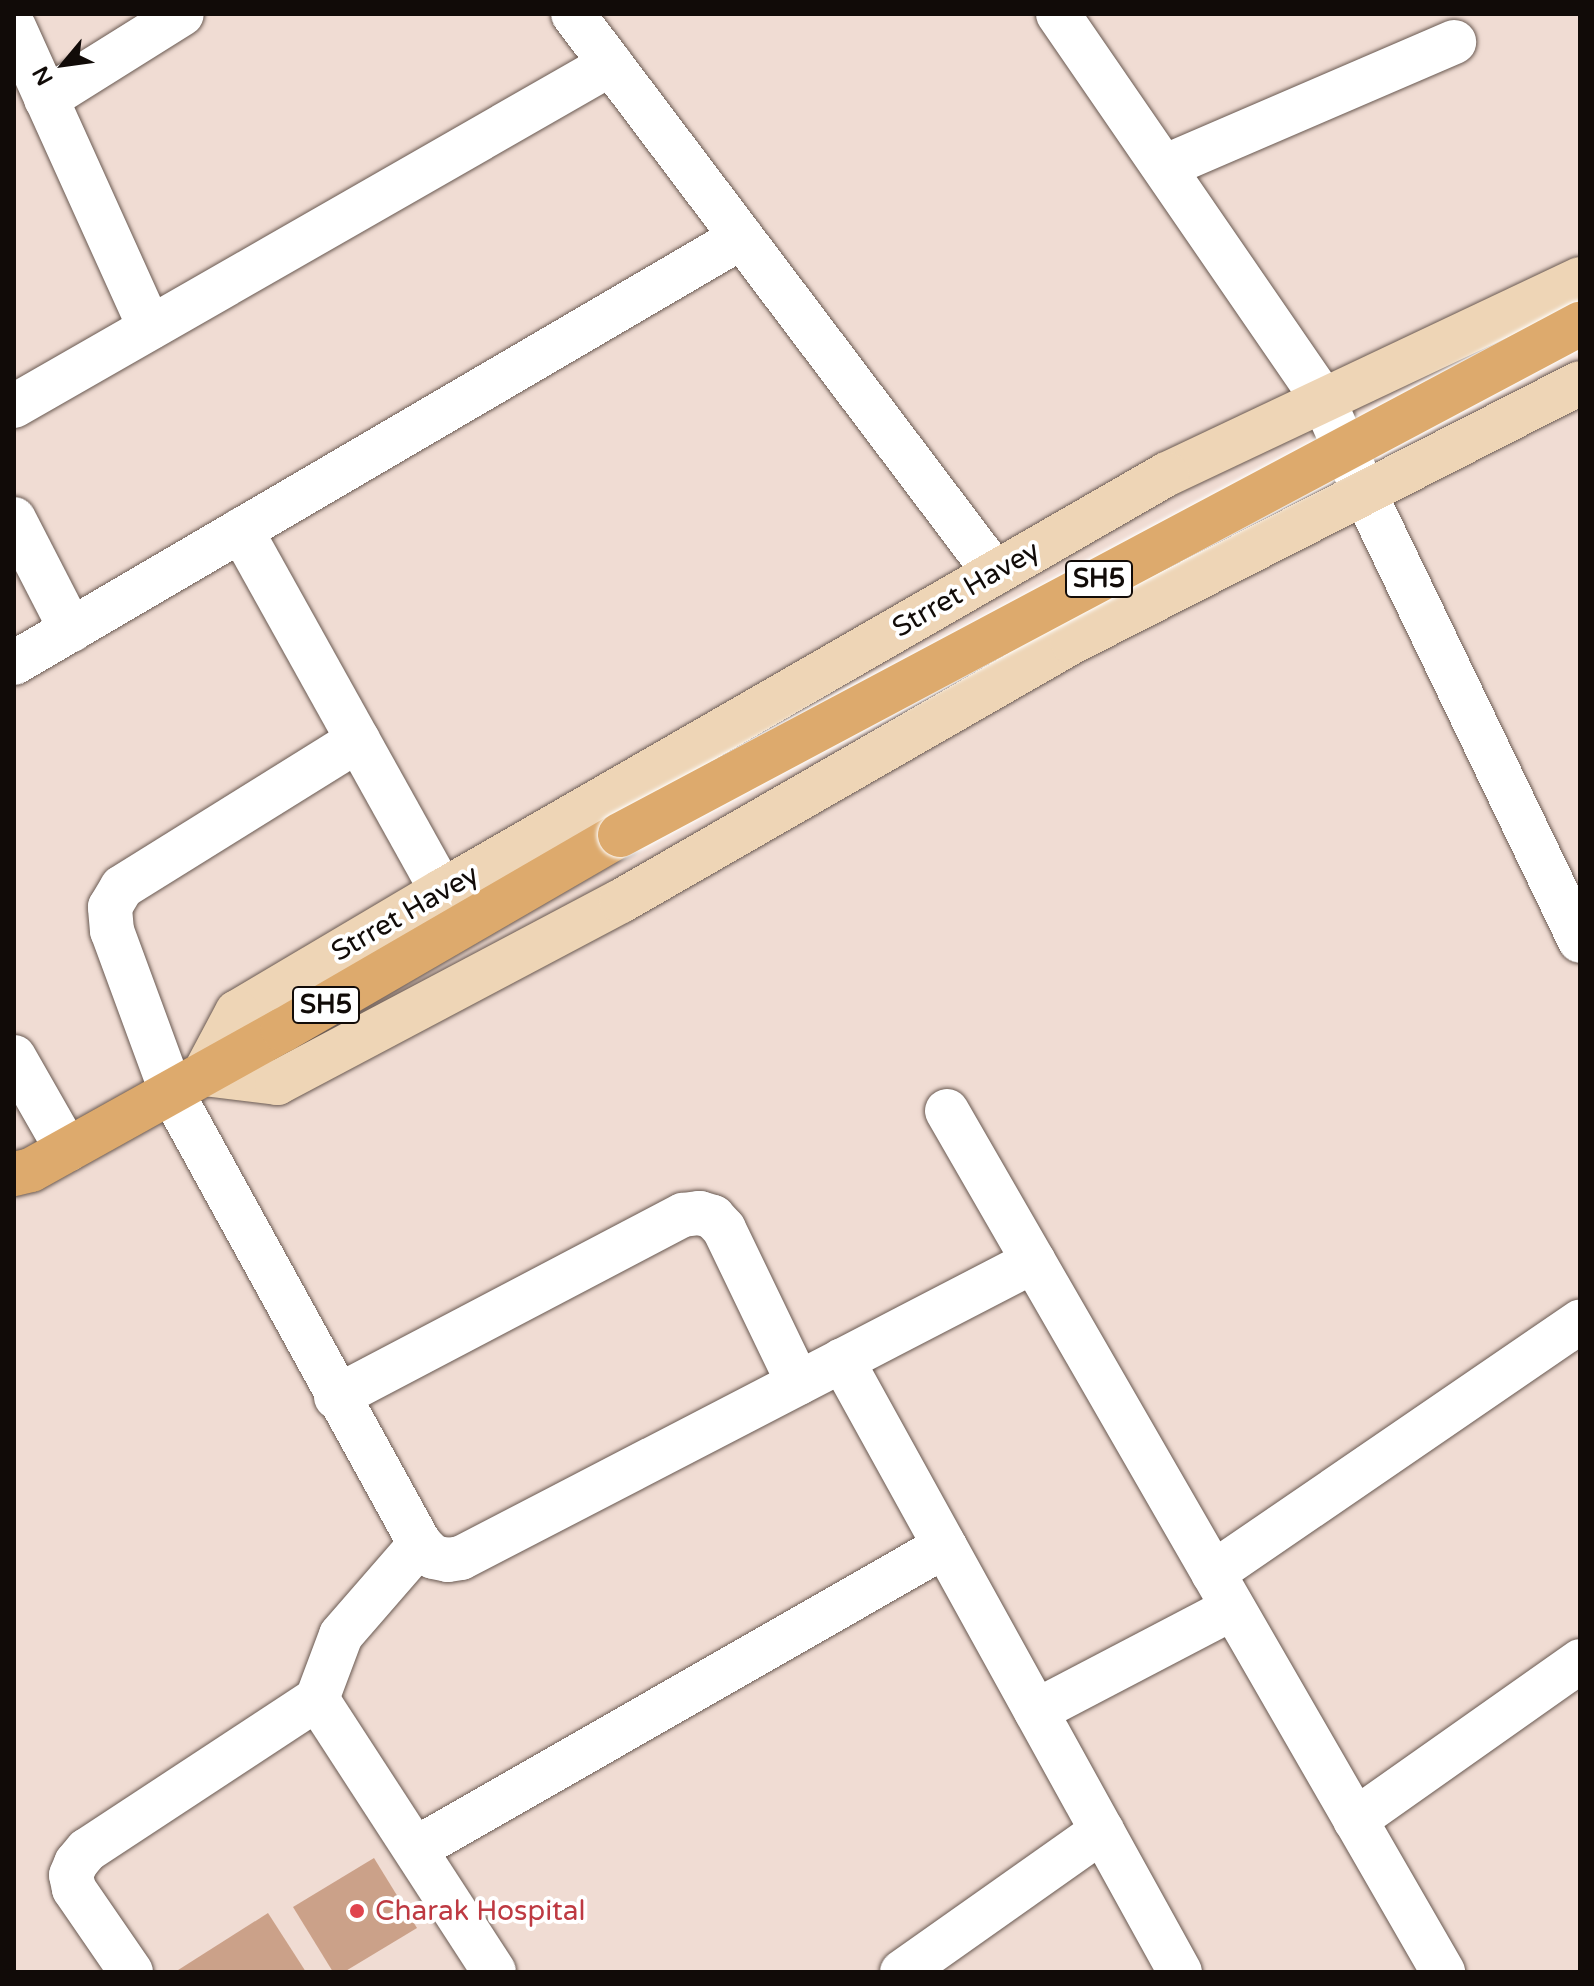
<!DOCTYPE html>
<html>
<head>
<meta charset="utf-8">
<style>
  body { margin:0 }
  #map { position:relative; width:1594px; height:1986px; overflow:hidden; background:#f0dcd3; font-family:"Varela Round",sans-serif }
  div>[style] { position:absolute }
  .building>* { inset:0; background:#cba189 }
  .roads { filter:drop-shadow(0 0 2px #695951) drop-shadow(0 0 2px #695951) }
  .street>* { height:44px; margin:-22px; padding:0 22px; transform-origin:22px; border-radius:22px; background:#fff }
  .secondary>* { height:44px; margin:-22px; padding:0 22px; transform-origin:22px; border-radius:22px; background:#eed5b6 }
  .primary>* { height:44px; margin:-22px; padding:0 22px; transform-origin:22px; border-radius:22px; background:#ddaa6d }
  .bridges { filter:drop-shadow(0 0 2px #fff) drop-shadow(0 0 2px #fff) }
  .primary-bridge>* { height:44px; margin:-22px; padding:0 22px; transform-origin:22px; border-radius:22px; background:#ddaa6d }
  .dots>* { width:22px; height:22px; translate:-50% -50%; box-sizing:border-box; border:4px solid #fff; border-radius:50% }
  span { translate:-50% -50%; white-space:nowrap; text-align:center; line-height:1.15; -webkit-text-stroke:8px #fff; paint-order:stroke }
  .shield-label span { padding:2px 6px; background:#fff; border:2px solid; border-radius:6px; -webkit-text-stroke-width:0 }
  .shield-label { font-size:26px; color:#110b08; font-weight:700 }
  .street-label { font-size:28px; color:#110b08 }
  .health-label { font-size:28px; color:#be3a42 }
  .left { translate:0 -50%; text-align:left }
  .frame { position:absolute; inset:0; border:16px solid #110b08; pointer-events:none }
  .north { position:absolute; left:24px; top:24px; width:80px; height:80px; -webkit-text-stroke:6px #fff; paint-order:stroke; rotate:241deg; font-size:22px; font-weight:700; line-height:32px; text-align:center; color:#110b08 }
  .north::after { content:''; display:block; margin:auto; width:28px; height:36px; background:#110b08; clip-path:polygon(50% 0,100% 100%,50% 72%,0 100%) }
</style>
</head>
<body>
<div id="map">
  <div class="building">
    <i style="clip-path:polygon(374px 1858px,417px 1928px,344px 1972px,333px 1972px,293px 1907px)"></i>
    <i style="clip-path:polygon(268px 1913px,306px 1972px,175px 1972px)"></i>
  </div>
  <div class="roads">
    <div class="street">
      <i style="left:573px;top:14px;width:700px;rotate:52.95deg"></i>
      <i style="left:1058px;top:14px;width:467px;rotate:55.5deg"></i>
      <i style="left:1323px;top:399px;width:102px;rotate:66.2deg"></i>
      <i style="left:1364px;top:492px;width:498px;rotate:64.3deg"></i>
      <i style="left:14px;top:27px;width:330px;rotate:65.7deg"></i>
      <i style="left:46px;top:99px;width:160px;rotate:-32deg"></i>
      <i style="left:1164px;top:167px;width:316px;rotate:-23.3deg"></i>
      <i style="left:14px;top:406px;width:688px;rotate:-29.81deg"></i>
      <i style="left:14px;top:519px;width:125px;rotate:62.8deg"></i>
      <i style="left:241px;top:530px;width:413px;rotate:60.9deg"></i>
      <i style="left:14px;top:663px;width:843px;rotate:-30.33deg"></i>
      <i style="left:14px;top:1057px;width:107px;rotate:60.3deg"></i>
      <i style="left:947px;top:1111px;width:994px;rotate:60.05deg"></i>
      <i style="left:842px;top:1360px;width:699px;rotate:61.09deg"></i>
      <i style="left:336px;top:1397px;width:392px;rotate:-27.7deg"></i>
      <i style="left:683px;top:1215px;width:17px;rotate:-7deg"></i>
      <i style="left:700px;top:1213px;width:14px;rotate:17deg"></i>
      <i style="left:713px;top:1217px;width:16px;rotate:47deg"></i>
      <i style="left:724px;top:1229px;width:171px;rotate:64.3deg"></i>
      <i style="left:420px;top:1544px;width:18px;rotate:45deg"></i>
      <i style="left:433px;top:1557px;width:15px;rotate:11deg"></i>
      <i style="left:448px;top:1560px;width:13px;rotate:-9deg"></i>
      <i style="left:461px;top:1558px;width:645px;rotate:-27.4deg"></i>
      <i style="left:1213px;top:1573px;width:445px;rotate:-34.4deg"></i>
      <i style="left:317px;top:1699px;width:325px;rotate:57deg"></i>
      <i style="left:1036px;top:1711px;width:222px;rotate:-27.6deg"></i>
      <i style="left:1355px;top:1820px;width:276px;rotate:-35.2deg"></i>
      <i style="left:417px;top:1848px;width:608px;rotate:-29.77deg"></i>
      <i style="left:131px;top:1972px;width:101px;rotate:-124.5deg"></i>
      <i style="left:74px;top:1889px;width:14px;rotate:-102deg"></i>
      <i style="left:71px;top:1875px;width:13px;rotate:-67deg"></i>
      <i style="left:76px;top:1863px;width:17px;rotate:-50deg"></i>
      <i style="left:87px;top:1850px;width:275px;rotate:-33.3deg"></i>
      <i style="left:317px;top:1699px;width:68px;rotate:-69.4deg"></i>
      <i style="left:341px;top:1635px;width:121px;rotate:-49deg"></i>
      <i style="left:420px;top:1544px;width:517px;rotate:-118.8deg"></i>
      <i style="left:171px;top:1091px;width:171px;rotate:-110.2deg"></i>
      <i style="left:112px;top:931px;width:24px;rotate:-95deg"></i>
      <i style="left:110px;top:907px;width:23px;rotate:-59deg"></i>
      <i style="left:122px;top:887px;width:278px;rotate:-31.9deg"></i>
      <i style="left:902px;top:1972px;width:245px;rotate:-35.2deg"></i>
    </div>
    <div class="secondary">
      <i style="left:1580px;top:279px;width:457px;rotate:154.7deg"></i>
      <i style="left:1167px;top:474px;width:836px;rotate:150.09deg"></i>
      <i style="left:442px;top:891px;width:238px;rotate:149.4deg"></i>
      <i style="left:237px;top:1012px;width:70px;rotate:118deg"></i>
      <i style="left:204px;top:1074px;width:74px;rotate:7deg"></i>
      <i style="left:277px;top:1083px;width:389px;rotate:-27.9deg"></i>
      <i style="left:621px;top:901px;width:520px;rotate:-29.87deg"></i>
      <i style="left:1072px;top:642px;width:570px;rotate:-27.01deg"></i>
    </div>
    <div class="primary">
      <i style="left:14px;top:1174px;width:17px;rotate:-13deg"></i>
      <i style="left:31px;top:1170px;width:288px;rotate:-29.1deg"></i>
      <i style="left:283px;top:1030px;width:389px;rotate:-30.1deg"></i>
    </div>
  </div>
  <div class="bridges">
    <div class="primary-bridge">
      <i style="left:620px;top:835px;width:1088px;rotate:-28.03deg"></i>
    </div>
  </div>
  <div class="dots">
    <i style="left:357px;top:1911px;background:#e0444e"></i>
  </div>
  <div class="shield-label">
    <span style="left:1099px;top:579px">SH5</span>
    <span style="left:326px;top:1005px">SH5</span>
  </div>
  <div class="street-label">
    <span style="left:966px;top:589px;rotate:-30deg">Strret Havey</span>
    <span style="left:405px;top:913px;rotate:-30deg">Strret Havey</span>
  </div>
  <div class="health-label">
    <span class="left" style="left:375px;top:1911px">Charak Hospital</span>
  </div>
  <div class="frame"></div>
  <div class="north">N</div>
</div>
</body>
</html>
